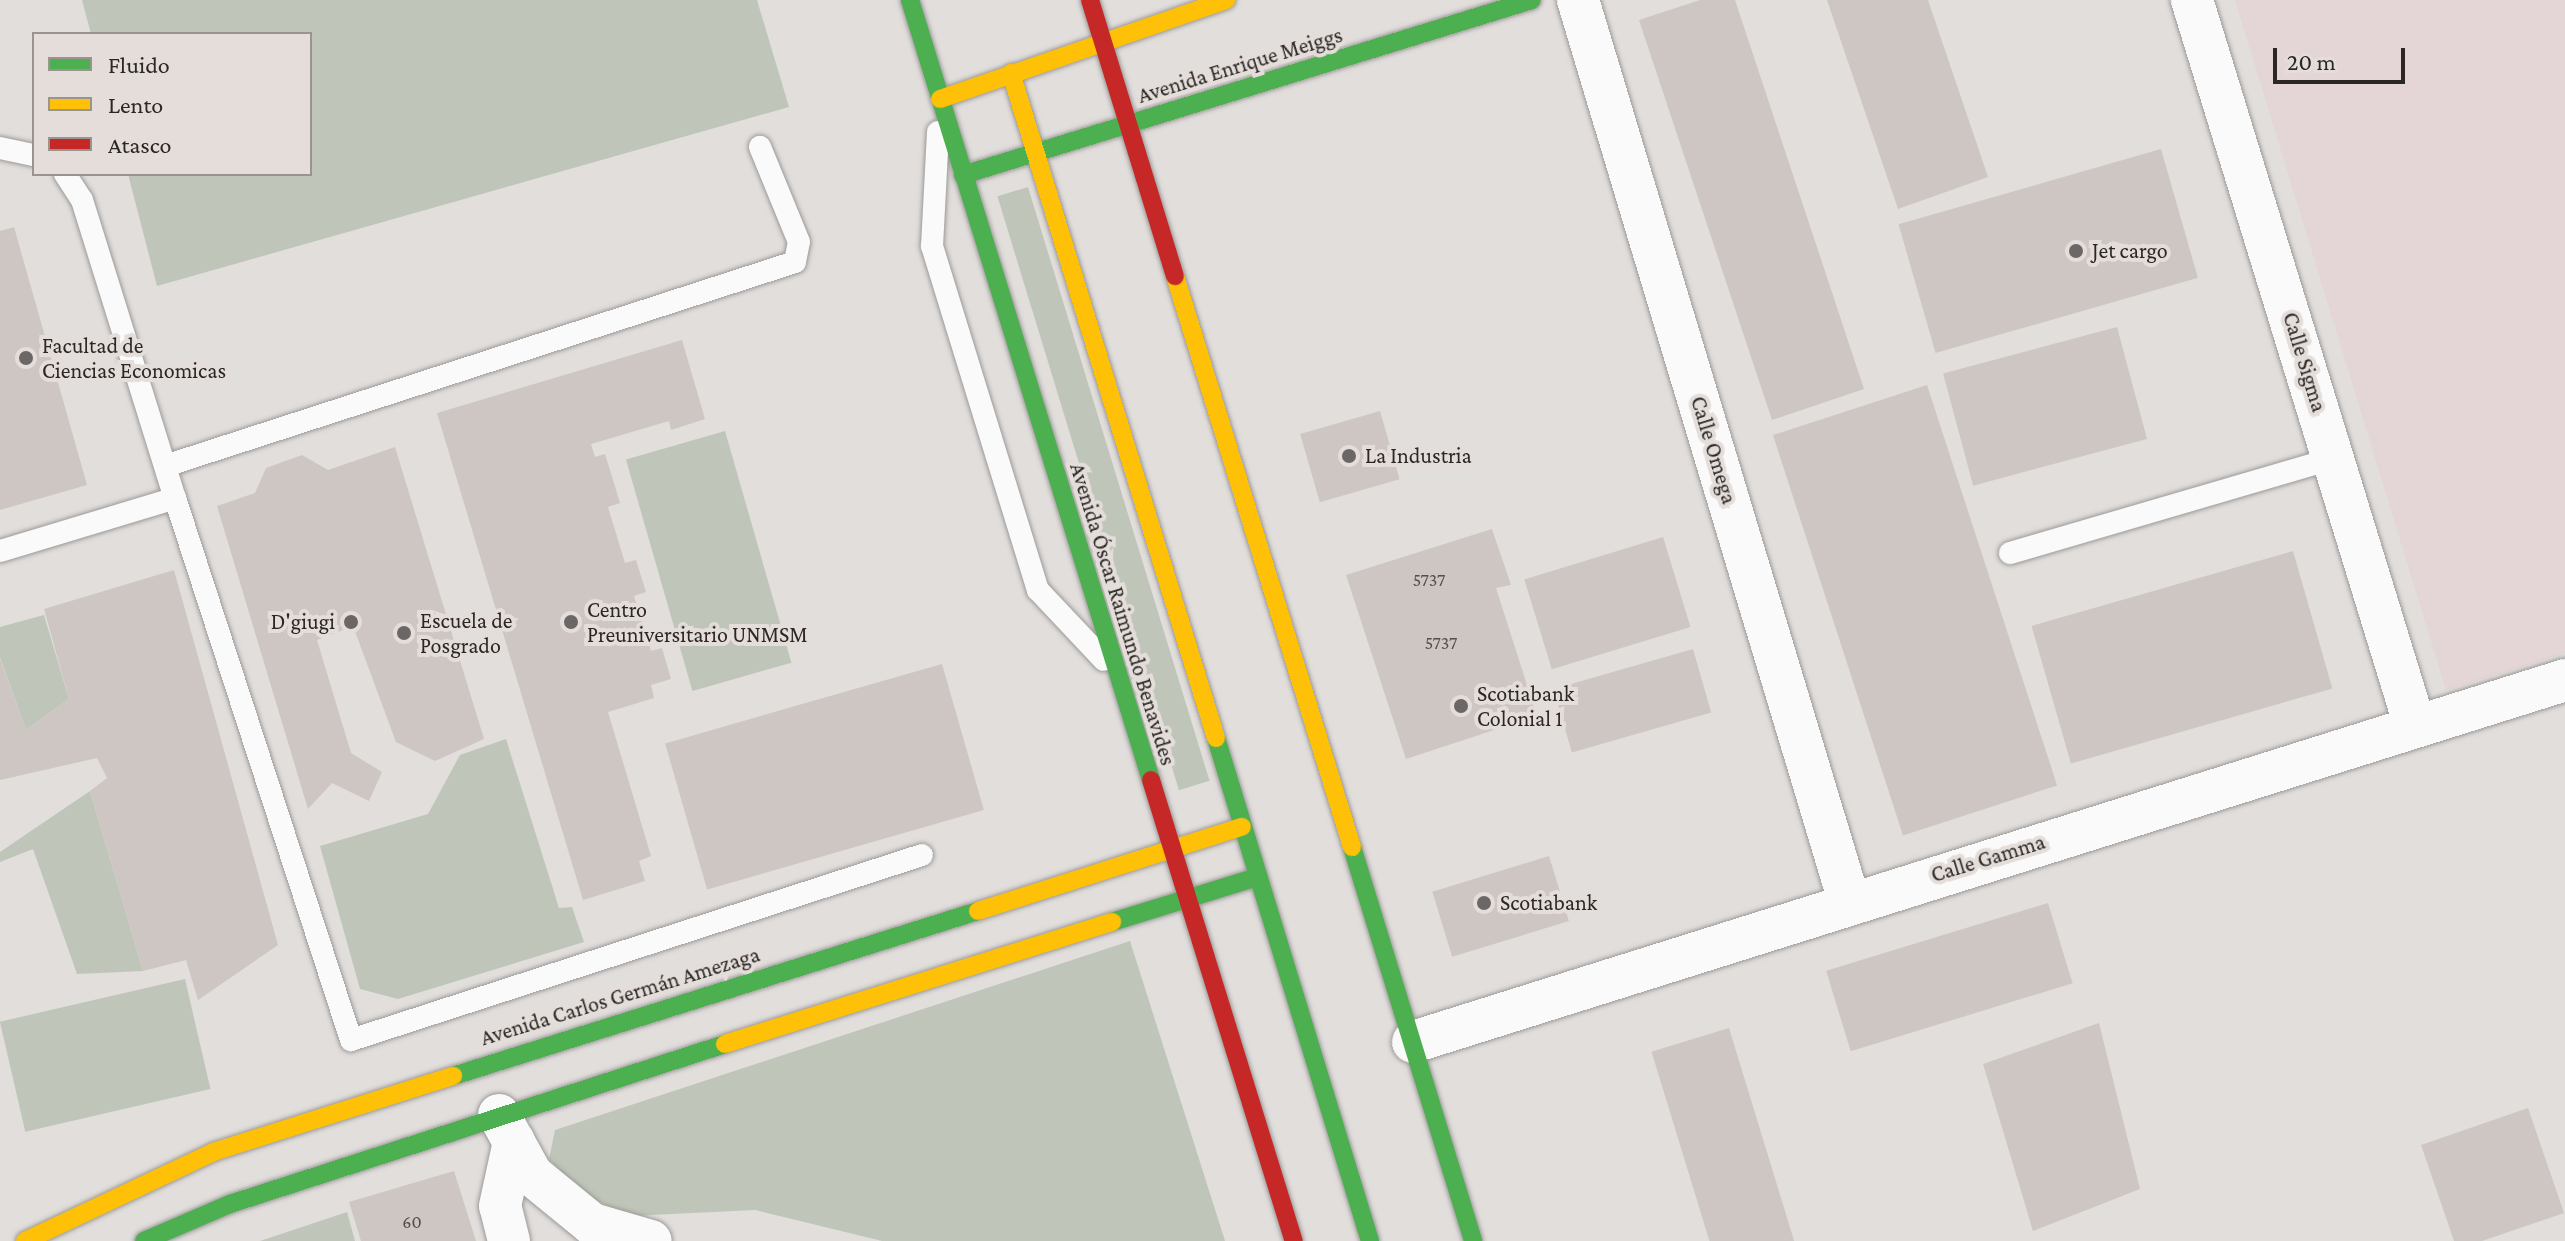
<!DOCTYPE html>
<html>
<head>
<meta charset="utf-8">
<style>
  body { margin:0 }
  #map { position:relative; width:2565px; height:1241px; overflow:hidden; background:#e1dedc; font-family:"Crimson Pro",serif }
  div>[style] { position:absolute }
  .industrial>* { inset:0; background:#e4d5d6 }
  .green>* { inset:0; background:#bfc6b9; transform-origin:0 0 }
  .building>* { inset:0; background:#cec6c2; transform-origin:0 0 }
  .roads { filter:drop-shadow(0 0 2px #9c9a98) drop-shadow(0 0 2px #9c9a98) }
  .lane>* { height:22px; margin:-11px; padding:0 11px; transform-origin:11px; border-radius:11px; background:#fafafa }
  .street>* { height:42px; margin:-21px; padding:0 21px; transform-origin:21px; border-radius:21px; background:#fafafa }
  .fast>* { height:18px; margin:-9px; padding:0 9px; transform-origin:9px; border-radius:9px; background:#4caf50 }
  .slow>* { height:18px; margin:-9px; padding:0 9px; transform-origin:9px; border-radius:9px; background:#ffc107 }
  .jam>* { height:18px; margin:-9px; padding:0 9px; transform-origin:9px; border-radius:9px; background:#c62828 }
  .dots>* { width:22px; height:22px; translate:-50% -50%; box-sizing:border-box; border:4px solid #e4ddd9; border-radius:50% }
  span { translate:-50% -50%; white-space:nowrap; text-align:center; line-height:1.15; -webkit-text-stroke:8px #e4ddd9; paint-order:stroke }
  .number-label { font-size:18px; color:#534f4d }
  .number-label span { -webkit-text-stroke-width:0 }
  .street-label { font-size:22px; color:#2a2726 }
  .poi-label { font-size:22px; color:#2a2726 }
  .left { translate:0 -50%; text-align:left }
  .right { translate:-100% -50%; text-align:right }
  .legend { position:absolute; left:32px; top:32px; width:280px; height:144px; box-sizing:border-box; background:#e4ddd9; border:2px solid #9a9491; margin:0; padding:10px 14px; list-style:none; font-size:24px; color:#2a2726 }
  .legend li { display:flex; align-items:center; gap:16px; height:40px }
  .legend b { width:40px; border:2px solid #9a9491 }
  .scale { position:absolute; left:2273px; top:48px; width:132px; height:36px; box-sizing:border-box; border:4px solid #2a2726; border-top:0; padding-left:10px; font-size:24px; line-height:28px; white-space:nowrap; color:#2a2726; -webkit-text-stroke:6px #e4ddd9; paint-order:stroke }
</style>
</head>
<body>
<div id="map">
  <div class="industrial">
    <i style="clip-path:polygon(2235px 0,2565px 0,2565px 653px,2446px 690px)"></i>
  </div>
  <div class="green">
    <i style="clip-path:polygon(82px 0,757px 0,789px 107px,157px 286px,128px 174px,310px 174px,310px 34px,91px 34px)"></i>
    <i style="left:1028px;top:187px;width:621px;height:32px;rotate:73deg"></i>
    <i style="left:725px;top:431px;width:241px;height:103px;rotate:74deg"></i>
    <i style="clip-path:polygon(44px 615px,69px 699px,26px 730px,0 657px,0 627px)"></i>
    <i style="clip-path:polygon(506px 739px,559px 908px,572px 907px,584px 942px,398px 999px,360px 989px,320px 846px,428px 814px,460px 755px)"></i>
    <i style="clip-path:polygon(90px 791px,143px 971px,77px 974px,33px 849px,0 862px,0 852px)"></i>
    <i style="clip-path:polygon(1130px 941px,1225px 1241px,882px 1241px,755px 1210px,630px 1216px,580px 1193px,549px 1159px,555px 1130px)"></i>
    <i style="left:185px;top:979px;width:113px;height:190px;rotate:77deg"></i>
    <i style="clip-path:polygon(347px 1212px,355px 1241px,260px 1241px)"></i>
  </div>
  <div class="building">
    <i style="clip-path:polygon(1700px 0,1735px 0,1864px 389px,1772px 420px,1639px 20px)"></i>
    <i style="clip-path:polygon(1827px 0,1928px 0,1988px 177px,1898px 209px)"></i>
    <i style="left:2161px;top:149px;width:134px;height:273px;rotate:74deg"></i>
    <i style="clip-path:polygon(14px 227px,87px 485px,0 510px,0 231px)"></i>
    <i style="left:2117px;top:327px;width:116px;height:180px;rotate:75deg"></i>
    <i style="clip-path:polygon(682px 340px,705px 419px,671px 430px,669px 421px,591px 444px,595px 457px,605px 454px,620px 503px,608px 507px,625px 563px,636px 560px,646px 592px,634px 596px,651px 651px,662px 648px,671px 679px,651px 685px,654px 698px,608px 712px,651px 856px,639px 861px,645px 881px,583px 900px,437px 413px)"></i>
    <i style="left:1927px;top:385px;width:421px;height:162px;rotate:72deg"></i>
    <i style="left:1380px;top:411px;width:71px;height:83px;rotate:74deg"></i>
    <i style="clip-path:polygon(395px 447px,484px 739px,435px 761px,396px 742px,353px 626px,317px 640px,351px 753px,382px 772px,369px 801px,332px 783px,308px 809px,217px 506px,255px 493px,266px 468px,302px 455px,328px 470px)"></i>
    <i style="clip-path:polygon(1492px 529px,1511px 585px,1496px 588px,1537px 716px,1406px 759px,1346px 575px)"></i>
    <i style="left:1663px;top:537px;width:94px;height:145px;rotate:73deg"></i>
    <i style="left:2293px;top:551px;width:143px;height:272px;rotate:74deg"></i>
    <i style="clip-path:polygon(174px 570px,278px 945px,198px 1000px,186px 960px,143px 971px,90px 791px,107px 778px,97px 758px,0 780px,0 658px,26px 730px,69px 699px,44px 609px)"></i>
    <i style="left:1693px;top:649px;width:66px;height:145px;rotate:74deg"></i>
    <i style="left:942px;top:664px;width:152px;height:288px;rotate:74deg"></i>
    <i style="left:1549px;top:856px;width:68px;height:122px;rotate:73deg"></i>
    <i style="left:2048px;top:903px;width:84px;height:232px;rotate:73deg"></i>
    <i style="clip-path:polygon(2099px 1023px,2140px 1189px,2033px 1231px,1983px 1064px)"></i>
    <i style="left:1729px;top:1028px;width:223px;height:81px;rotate:73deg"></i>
    <i style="clip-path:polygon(2528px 1108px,2564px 1213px,2482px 1241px,2454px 1241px,2421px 1145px)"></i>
    <i style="clip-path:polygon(454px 1171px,476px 1241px,361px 1241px,349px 1202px)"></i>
  </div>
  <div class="roads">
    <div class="lane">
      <i style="left:938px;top:132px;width:114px;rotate:93deg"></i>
      <i style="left:932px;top:246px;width:360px;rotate:72.9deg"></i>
      <i style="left:1038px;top:590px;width:96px;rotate:46.7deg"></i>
      <i style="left:0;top:148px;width:35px;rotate:12deg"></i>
      <i style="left:65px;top:174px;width:31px;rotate:57deg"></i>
      <i style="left:82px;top:200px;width:312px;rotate:72.7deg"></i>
      <i style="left:165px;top:466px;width:662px;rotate:-17.94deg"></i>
      <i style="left:795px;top:262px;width:20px;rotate:-79deg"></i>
      <i style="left:799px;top:242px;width:103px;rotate:-112.3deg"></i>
      <i style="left:0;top:551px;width:183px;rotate:-16.8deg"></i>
      <i style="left:175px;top:498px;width:570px;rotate:72.01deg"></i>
      <i style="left:351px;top:1040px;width:600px;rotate:-17.95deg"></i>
      <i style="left:2010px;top:553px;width:338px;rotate:-16.3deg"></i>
    </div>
    <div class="street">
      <i style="left:1578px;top:0;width:941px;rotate:73.26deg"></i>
      <i style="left:2192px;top:0;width:759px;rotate:72.93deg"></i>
      <i style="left:1413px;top:1042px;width:1208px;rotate:-17.44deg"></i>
      <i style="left:499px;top:1115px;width:68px;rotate:61.2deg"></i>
      <i style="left:532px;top:1175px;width:77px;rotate:39.2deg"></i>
      <i style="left:592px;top:1224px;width:61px;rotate:16.1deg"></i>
      <i style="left:509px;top:1241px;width:36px;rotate:-104deg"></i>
      <i style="left:500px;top:1206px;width:66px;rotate:-77.7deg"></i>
    </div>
    <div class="fast">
      <i style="left:910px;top:0;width:816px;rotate:72.83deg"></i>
      <i style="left:963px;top:175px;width:595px;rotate:-17.1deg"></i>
      <i style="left:1216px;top:738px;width:526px;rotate:72.98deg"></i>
      <i style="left:1352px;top:847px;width:412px;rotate:72.9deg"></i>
      <i style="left:1112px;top:922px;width:152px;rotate:-17.2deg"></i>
      <i style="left:453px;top:1076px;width:550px;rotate:-17.45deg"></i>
      <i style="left:144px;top:1241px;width:94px;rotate:-23.3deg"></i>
      <i style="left:230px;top:1204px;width:520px;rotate:-17.91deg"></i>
    </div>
    <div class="slow">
      <i style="left:1011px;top:73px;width:696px;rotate:72.87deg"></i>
      <i style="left:940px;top:99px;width:303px;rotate:-19.1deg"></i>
      <i style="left:1175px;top:276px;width:598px;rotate:72.78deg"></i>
      <i style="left:978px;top:911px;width:277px;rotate:-17.7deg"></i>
      <i style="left:725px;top:1044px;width:406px;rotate:-17.5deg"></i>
      <i style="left:25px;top:1241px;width:208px;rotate:-25.3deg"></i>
      <i style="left:213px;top:1152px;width:252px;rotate:-17.6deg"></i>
    </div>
    <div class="jam">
      <i style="left:1090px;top:0;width:289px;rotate:72.9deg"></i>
      <i style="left:1151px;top:780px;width:483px;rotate:72.8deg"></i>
    </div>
  </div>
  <div class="dots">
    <i style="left:2076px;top:251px;background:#6a6766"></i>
    <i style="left:26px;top:358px;background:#6a6766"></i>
    <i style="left:1349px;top:456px;background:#6a6766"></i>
    <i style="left:351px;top:622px;background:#6a6766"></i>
    <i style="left:571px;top:622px;background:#6a6766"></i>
    <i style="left:404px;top:633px;background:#6a6766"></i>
    <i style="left:1461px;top:706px;background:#6a6766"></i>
    <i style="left:1484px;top:903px;background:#6a6766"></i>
  </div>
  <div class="number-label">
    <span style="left:1429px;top:580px">5737</span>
    <span style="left:1441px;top:643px">5737</span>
    <span style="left:412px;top:1222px">60</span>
  </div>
  <div class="street-label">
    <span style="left:1240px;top:65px;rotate:-17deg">Avenida Enrique Meiggs</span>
    <span style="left:2305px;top:362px;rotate:73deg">Calle Sigma</span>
    <span style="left:1714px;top:450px;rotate:73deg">Calle Omega</span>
    <span style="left:1123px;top:614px;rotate:73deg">Avenida Óscar Raimundo Benavides</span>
    <span style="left:1988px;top:858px;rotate:-17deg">Calle Gamma</span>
    <span style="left:620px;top:996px;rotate:-17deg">Avenida Carlos Germán Amezaga</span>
  </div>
  <div class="poi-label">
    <span class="left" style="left:2092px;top:251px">Jet cargo</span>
    <span class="left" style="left:42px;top:358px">Facultad de<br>Ciencias Economicas</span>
    <span class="left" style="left:1365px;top:456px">La Industria</span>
    <span class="left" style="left:587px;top:622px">Centro<br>Preuniversitario UNMSM</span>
    <span class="left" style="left:420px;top:633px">Escuela de<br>Posgrado</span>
    <span class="right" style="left:335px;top:622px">D'giugi</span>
    <span class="left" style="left:1477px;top:706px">Scotiabank<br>Colonial 1</span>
    <span class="left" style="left:1500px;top:903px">Scotiabank</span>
  </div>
  <ul class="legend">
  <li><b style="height:10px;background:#4caf50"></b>Fluido</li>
  <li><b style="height:10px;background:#ffc107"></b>Lento</li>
  <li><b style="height:10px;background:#c62828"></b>Atasco</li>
  </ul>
  <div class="scale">20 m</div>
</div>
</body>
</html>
